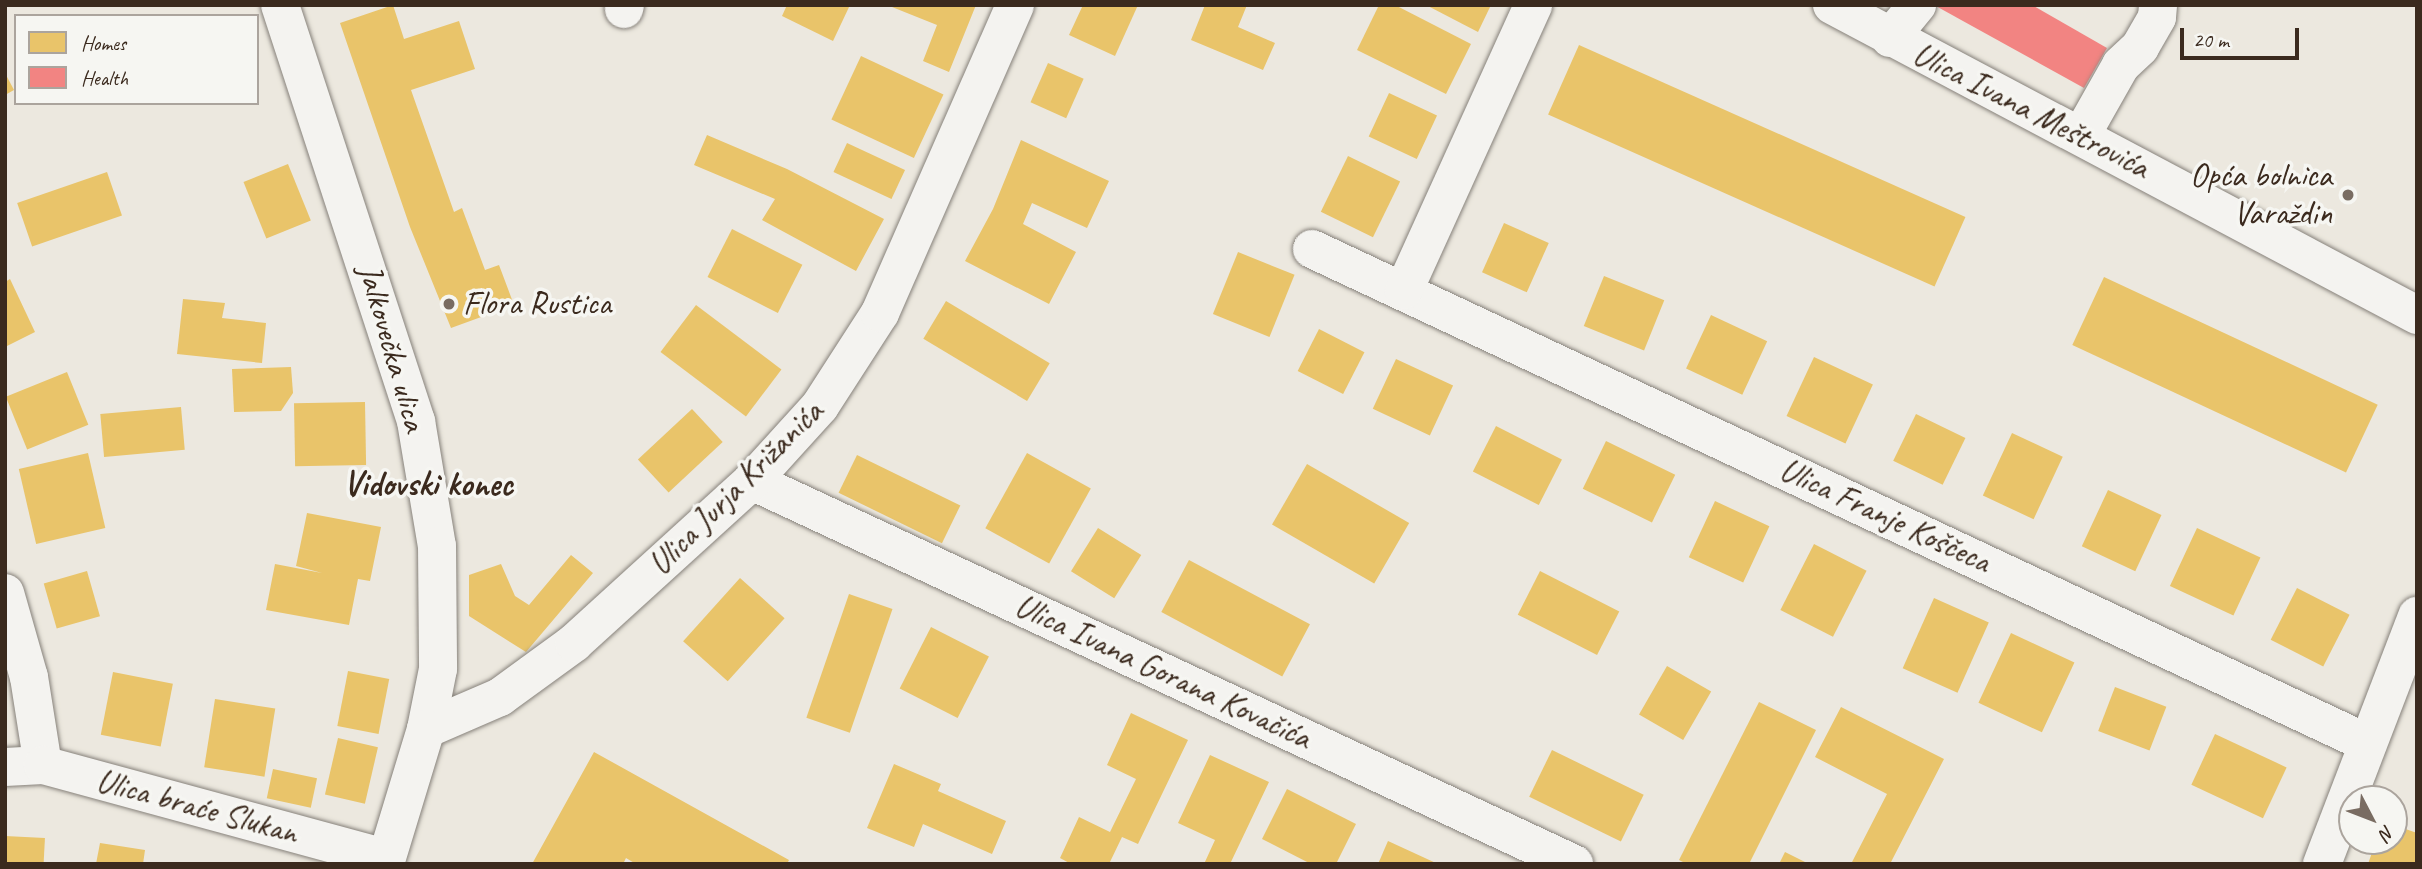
<!DOCTYPE html>
<html>
<head>
<meta charset="utf-8">
<style>
  body { margin:0 }
  #map { position:relative; width:2422px; height:869px; overflow:hidden; background:#ece8df; font-family:Caveat,sans-serif }
  div>[style] { position:absolute }
  .homes>* { inset:0; background:#e9c46a; transform-origin:0 0 }
  .health>* { inset:0; background:#f28482 }
  .roads { filter:drop-shadow(0 0 2px #86817a) drop-shadow(0 0 2px #86817a) }
  .minor>* { height:38px; margin:-19px; padding:0 19px; transform-origin:19px; border-radius:19px; background:#f4f3f0 }
  .major>* { height:38px; margin:-19px; padding:0 19px; transform-origin:19px; border-radius:19px; background:#f4f3f0 }
  .dots>* { width:19px; height:19px; translate:-50% -50%; box-sizing:border-box; border:4px solid #f6f6f2; border-radius:50% }
  span { translate:-50% -50%; white-space:nowrap; text-align:center; line-height:1.15; -webkit-text-stroke:7px #f6f6f2; paint-order:stroke }
  .street-label { font-size:33px; color:#3b2a1e }
  .poi-label { font-size:33px; color:#3b2a1e }
  .right { translate:-100% -50%; text-align:right }
  .left { translate:0 -50%; text-align:left }
  .neighbourhood-label { font-size:35px; color:#3b2a1e; font-weight:700 }
  .frame { position:absolute; inset:0; border:7px solid #3b2a1e; pointer-events:none }
  .legend { position:absolute; left:14px; top:14px; width:245px; height:91px; box-sizing:border-box; background:#f6f6f2; border:2px solid #aba49d; margin:0; padding:9px 12px; list-style:none; font-size:21px; color:#3b2a1e }
  .legend li { display:flex; align-items:center; gap:14px; height:35px }
  .legend b { width:35px; border:2px solid #aba49d }
  .north { position:absolute; left:2338px; top:785px; width:70px; height:70px; box-sizing:border-box; background:#f6f6f2; border:2px solid #aba49d; border-radius:50%; rotate:132deg; font-size:19px; font-weight:700; line-height:28px; text-align:center; color:#3b2a1e }
  .north::after { content:''; display:block; margin:auto; width:24px; height:32px; background:#796c62; clip-path:polygon(50% 0,100% 100%,50% 72%,0 100%) }
  .scale { position:absolute; left:2180px; top:28px; width:119px; height:32px; box-sizing:border-box; border:4px solid #3b2a1e; border-top:0; padding-left:9px; font-size:21px; line-height:24px; white-space:nowrap; color:#3b2a1e; -webkit-text-stroke:5px #f6f6f2; paint-order:stroke }
</style>
</head>
<body>
<div id="map">
  <div class="homes">
    <i style="clip-path:polygon(393px 5px,404px 39px,459px 21px,475px 69px,411px 90px,454px 212px,462px 208px,485px 270px,499px 265px,514px 305px,451px 328px,410px 227px,340px 23px)"></i>
    <i style="clip-path:polygon(787px 5px,850px 5px,833px 41px,782px 16px)"></i>
    <i style="clip-path:polygon(887px 5px,976px 5px,949px 72px,923px 61px,937px 25px)"></i>
    <i style="clip-path:polygon(1083px 5px,1138px 5px,1115px 56px,1069px 35px)"></i>
    <i style="clip-path:polygon(1205px 5px,1247px 5px,1238px 27px,1275px 43px,1263px 70px,1191px 40px)"></i>
    <i style="clip-path:polygon(1379px 5px,1395px 5px,1471px 44px,1446px 94px,1357px 50px)"></i>
    <i style="clip-path:polygon(1426px 5px,1491px 5px,1478px 32px)"></i>
    <i style="left:1579px;top:45px;width:423px;height:76px;rotate:24deg"></i>
    <i style="left:861px;top:56px;width:91px;height:70px;rotate:25deg"></i>
    <i style="left:1048px;top:63px;width:39px;height:43px;rotate:24deg"></i>
    <i style="clip-path:polygon(5px 73px,14px 90px,5px 95px)"></i>
    <i style="left:1389px;top:93px;width:53px;height:48px;rotate:25deg"></i>
    <i style="clip-path:polygon(707px 135px,787px 169px,884px 219px,856px 271px,762px 220px,775px 199px,694px 165px)"></i>
    <i style="clip-path:polygon(1021px 140px,1109px 181px,1087px 228px,1032px 203px,1023px 224px,1076px 252px,1049px 304px,965px 261px,993px 209px)"></i>
    <i style="left:847px;top:143px;width:64px;height:32px;rotate:25deg"></i>
    <i style="left:1348px;top:156px;width:58px;height:62px;rotate:26deg"></i>
    <i style="left:288px;top:164px;width:61px;height:48px;rotate:68deg"></i>
    <i style="left:107px;top:172px;width:46px;height:95px;rotate:71deg"></i>
    <i style="left:1504px;top:223px;width:49px;height:54px;rotate:24deg"></i>
    <i style="left:732px;top:229px;width:79px;height:54px;rotate:27deg"></i>
    <i style="left:1238px;top:252px;width:61px;height:67px;rotate:22deg"></i>
    <i style="left:1604px;top:276px;width:65px;height:54px;rotate:22deg"></i>
    <i style="left:2104px;top:277px;width:302px;height:75px;rotate:25deg"></i>
    <i style="clip-path:polygon(10px 279px,35px 332px,5px 347px,5px 282px)"></i>
    <i style="clip-path:polygon(183px 299px,225px 303px,222px 318px,266px 323px,262px 363px,177px 354px)"></i>
    <i style="left:946px;top:301px;width:121px;height:44px;rotate:31deg"></i>
    <i style="left:696px;top:305px;width:107px;height:59px;rotate:37deg"></i>
    <i style="left:1711px;top:315px;width:62px;height:59px;rotate:25deg"></i>
    <i style="left:1319px;top:329px;width:51px;height:47px;rotate:27deg"></i>
    <i style="left:1814px;top:357px;width:65px;height:65px;rotate:25deg"></i>
    <i style="left:1396px;top:359px;width:63px;height:55px;rotate:25deg"></i>
    <i style="clip-path:polygon(291px 367px,293px 393px,281px 411px,234px 412px,232px 369px)"></i>
    <i style="left:67px;top:372px;width:57px;height:66px;rotate:68deg"></i>
    <i style="left:365px;top:402px;width:63px;height:71px;rotate:89deg"></i>
    <i style="left:181px;top:407px;width:43px;height:81px;rotate:85deg"></i>
    <i style="left:692px;top:409px;width:45px;height:74px;rotate:47deg"></i>
    <i style="left:1916px;top:414px;width:55px;height:52px;rotate:26deg"></i>
    <i style="left:1496px;top:426px;width:74px;height:51px;rotate:27deg"></i>
    <i style="left:2012px;top:433px;width:56px;height:69px;rotate:25deg"></i>
    <i style="left:1606px;top:441px;width:77px;height:53px;rotate:26deg"></i>
    <i style="left:88px;top:453px;width:77px;height:71px;rotate:77deg"></i>
    <i style="left:1027px;top:453px;width:73px;height:86px;rotate:29deg"></i>
    <i style="left:857px;top:455px;width:115px;height:42px;rotate:26deg"></i>
    <i style="left:1307px;top:464px;width:118px;height:70px;rotate:30deg"></i>
    <i style="left:2108px;top:490px;width:59px;height:62px;rotate:25deg"></i>
    <i style="left:1715px;top:501px;width:60px;height:62px;rotate:25deg"></i>
    <i style="clip-path:polygon(307px 513px,381px 527px,370px 581px,358px 579px,349px 625px,266px 610px,275px 564px,322px 573px,296px 566px)"></i>
    <i style="left:1098px;top:528px;width:51px;height:51px;rotate:32deg"></i>
    <i style="left:2197px;top:528px;width:70px;height:64px;rotate:25deg"></i>
    <i style="left:1814px;top:544px;width:59px;height:74px;rotate:27deg"></i>
    <i style="clip-path:polygon(571px 555px,593px 573px,526px 652px,469px 616px,469px 575px,501px 564px,515px 596px,529px 605px)"></i>
    <i style="left:1189px;top:560px;width:137px;height:59px;rotate:28deg"></i>
    <i style="left:87px;top:571px;width:47px;height:45px;rotate:74deg"></i>
    <i style="left:1540px;top:571px;width:89px;height:49px;rotate:27deg"></i>
    <i style="left:740px;top:578px;width:60px;height:85px;rotate:42deg"></i>
    <i style="left:2297px;top:588px;width:59px;height:58px;rotate:27deg"></i>
    <i style="left:849px;top:594px;width:46px;height:131px;rotate:19deg"></i>
    <i style="left:1934px;top:598px;width:60px;height:77px;rotate:24deg"></i>
    <i style="left:931px;top:627px;width:65px;height:69px;rotate:27deg"></i>
    <i style="left:2011px;top:633px;width:70px;height:77px;rotate:25deg"></i>
    <i style="left:1667px;top:666px;width:51px;height:56px;rotate:30deg"></i>
    <i style="left:348px;top:671px;width:42px;height:56px;rotate:11deg"></i>
    <i style="left:113px;top:672px;width:61px;height:64px;rotate:11deg"></i>
    <i style="left:2115px;top:687px;width:55px;height:47px;rotate:21deg"></i>
    <i style="left:215px;top:699px;width:61px;height:69px;rotate:9deg"></i>
    <i style="clip-path:polygon(1759px 702px,1816px 730px,1749px 864px,1687px 864px,1679px 860px)"></i>
    <i style="clip-path:polygon(1841px 707px,1944px 759px,1890px 864px,1851px 864px,1887px 794px,1815px 757px)"></i>
    <i style="clip-path:polygon(1131px 713px,1188px 740px,1138px 844px,1122px 837px,1109px 864px,1071px 864px,1060px 858px,1079px 817px,1110px 832px,1136px 779px,1107px 765px)"></i>
    <i style="left:2215px;top:734px;width:79px;height:56px;rotate:25deg"></i>
    <i style="left:338px;top:738px;width:41px;height:58px;rotate:13deg"></i>
    <i style="left:1552px;top:750px;width:102px;height:52px;rotate:26deg"></i>
    <i style="clip-path:polygon(594px 752px,789px 860px,787px 864px,636px 864px,626px 858px,623px 864px,532px 864px)"></i>
    <i style="clip-path:polygon(1210px 755px,1269px 782px,1230px 864px,1204px 864px,1215px 840px,1178px 823px)"></i>
    <i style="clip-path:polygon(894px 764px,941px 784px,938px 791px,1006px 821px,992px 854px,923px 824px,914px 847px,867px 828px)"></i>
    <i style="left:273px;top:769px;width:45px;height:30px;rotate:12deg"></i>
    <i style="clip-path:polygon(1287px 789px,1356px 824px,1336px 864px,1311px 864px,1262px 839px)"></i>
    <i style="clip-path:polygon(2394px 825px,2417px 833px,2417px 864px,2368px 864px,2376px 841px,2394px 841px)"></i>
    <i style="left:5px;top:836px;width:40px;height:28px;rotate:3deg"></i>
    <i style="clip-path:polygon(1388px 841px,1438px 864px,1378px 864px)"></i>
    <i style="clip-path:polygon(100px 843px,145px 850px,143px 864px,96px 864px)"></i>
    <i style="clip-path:polygon(1785px 852px,1809px 864px,1779px 864px)"></i>
  </div>
  <div class="health">
    <i style="clip-path:polygon(1934px 5px,2032px 5px,2107px 48px,2084px 88px)"></i>
  </div>
  <div class="roads">
    <div class="minor">
      <i style="left:1832px;top:5px;width:662px;rotate:27.92deg"></i>
      <i style="left:624px;top:9px;width:4px;rotate:-76deg"></i>
      <i style="left:1890px;top:38px;width:43px;rotate:-50.7deg"></i>
      <i style="left:2082px;top:134px;width:79px;rotate:-60.5deg"></i>
      <i style="left:2121px;top:65px;width:26px;rotate:-43deg"></i>
      <i style="left:2140px;top:47px;width:34px;rotate:-60deg"></i>
      <i style="left:2157px;top:17px;width:12px;rotate:-85deg"></i>
      <i style="left:1312px;top:249px;width:1165px;rotate:25.09deg"></i>
      <i style="left:1404px;top:290px;width:313px;rotate:-65.6deg"></i>
      <i style="left:752px;top:481px;width:907px;rotate:24.98deg"></i>
      <i style="left:5px;top:593px;width:87px;rotate:74.1deg"></i>
      <i style="left:29px;top:677px;width:89px;rotate:81deg"></i>
      <i style="left:426px;top:729px;width:81px;rotate:-23.4deg"></i>
      <i style="left:500px;top:697px;width:92px;rotate:-36.1deg"></i>
      <i style="left:574px;top:643px;width:241px;rotate:-42.3deg"></i>
      <i style="left:752px;top:481px;width:101px;rotate:-47.8deg"></i>
      <i style="left:820px;top:406px;width:111px;rotate:-57.2deg"></i>
      <i style="left:880px;top:313px;width:336px;rotate:-66.3deg"></i>
      <i style="left:5px;top:767px;width:38px;rotate:-3deg"></i>
      <i style="left:43px;top:765px;width:355px;rotate:15.2deg"></i>
      <i style="left:2322px;top:864px;width:266px;rotate:-69deg"></i>
    </div>
    <div class="major">
      <i style="left:280px;top:5px;width:438px;rotate:71.9deg"></i>
      <i style="left:416px;top:421px;width:127px;rotate:80.5deg"></i>
      <i style="left:437px;top:546px;width:123px;rotate:89.5deg"></i>
      <i style="left:438px;top:669px;width:61px;rotate:101.3deg"></i>
      <i style="left:426px;top:729px;width:141px;rotate:106.9deg"></i>
    </div>
  </div>
  <div class="dots">
    <i style="left:2348px;top:195px;background:#796c62"></i>
    <i style="left:449px;top:304px;background:#796c62"></i>
  </div>
  <div class="street-label">
    <span style="left:2031px;top:111px;rotate:27deg">Ulica Ivana Meštrovića</span>
    <span style="left:392px;top:348px;rotate:74deg">Jalkovečka ulica</span>
    <span style="left:736px;top:488px;rotate:-45deg">Ulica Jurja Križanića</span>
    <span style="left:1885px;top:516px;rotate:25deg">Ulica Franje Koščeca</span>
    <span style="left:1163px;top:672px;rotate:25deg">Ulica Ivana Gorana Kovačića</span>
    <span style="left:197px;top:807px;rotate:15deg">Ulica braće Slukan</span>
  </div>
  <div class="poi-label">
    <span class="right" style="left:2332px;top:195px">Opća bolnica<br>Varaždin</span>
    <span class="left" style="left:463px;top:304px">Flora Rustica</span>
  </div>
  <div class="neighbourhood-label">
    <span style="left:428px;top:484px">Vidovski konec</span>
  </div>
  <div class="frame"></div>
  <ul class="legend">
  <li><b style="height:19px;background:#e9c46a"></b>Homes</li>
  <li><b style="height:19px;background:#f28482"></b>Health</li>
  </ul>
  <div class="north">N</div>
  <div class="scale">20 m</div>
</div>
</body>
</html>
